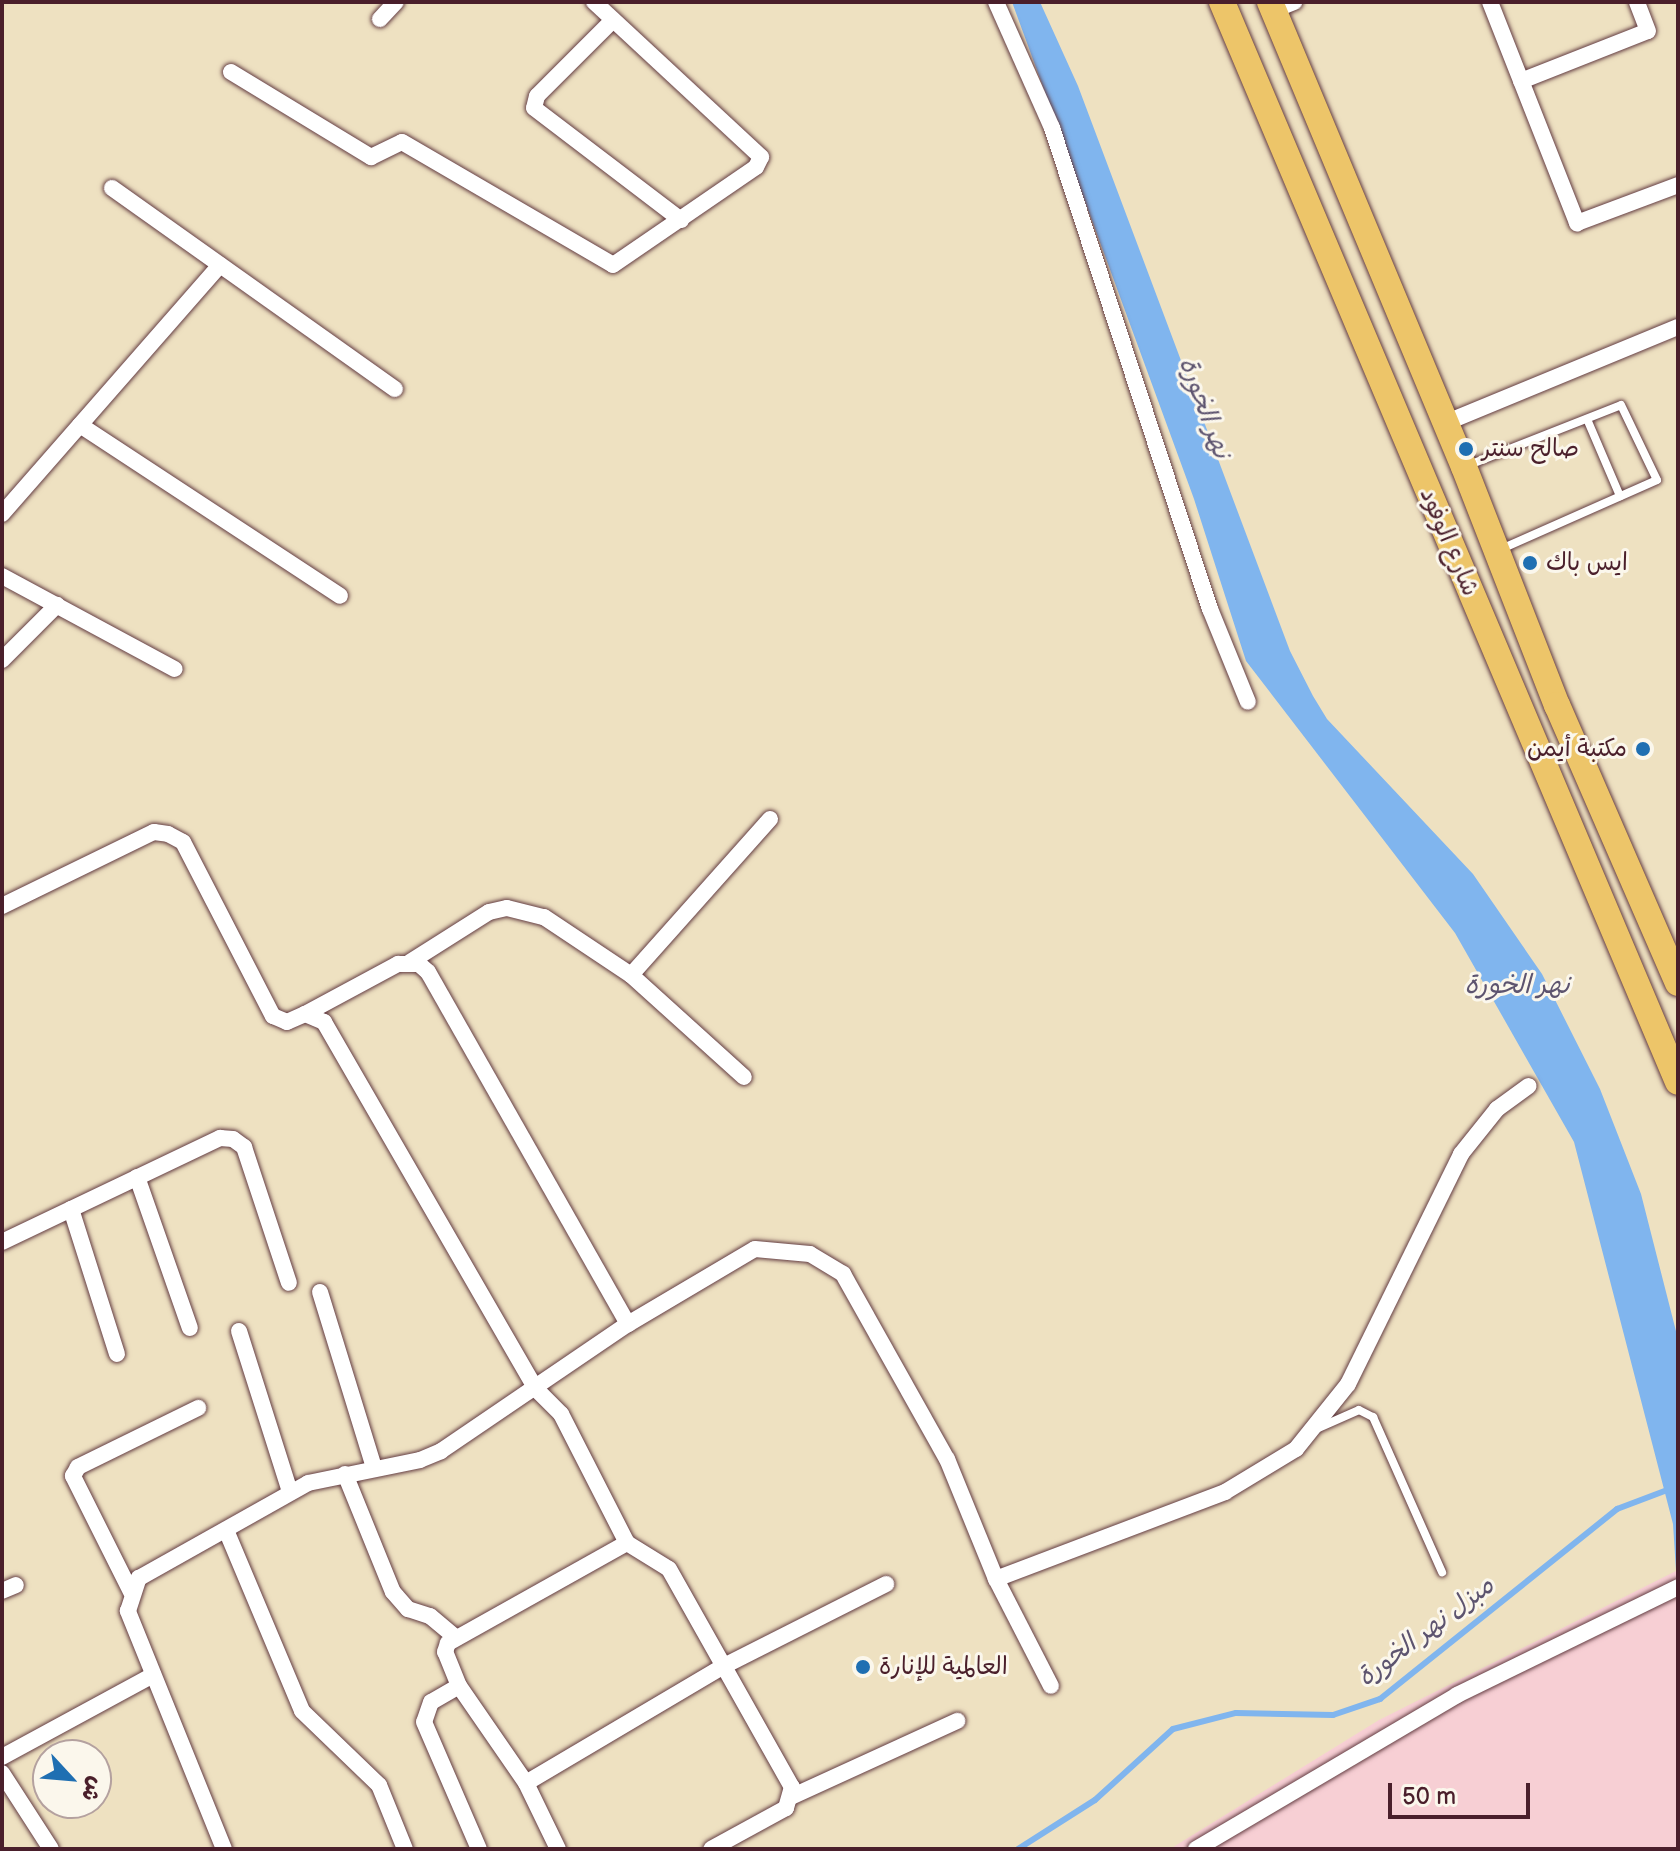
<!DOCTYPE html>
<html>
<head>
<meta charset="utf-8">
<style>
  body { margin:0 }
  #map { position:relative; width:1680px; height:1851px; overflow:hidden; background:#eee1c1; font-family:"Balsamiq Sans","Playpen Sans Arabic",sans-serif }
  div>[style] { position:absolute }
  .built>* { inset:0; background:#f7cfd4 }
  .water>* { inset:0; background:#80b5ee }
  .stream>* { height:6px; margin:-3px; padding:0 3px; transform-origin:3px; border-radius:3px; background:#80b5ee }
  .roads { filter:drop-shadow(0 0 2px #633c42) drop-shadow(0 0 2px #633c42) }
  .lane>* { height:8px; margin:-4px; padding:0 4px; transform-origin:4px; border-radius:4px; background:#fff }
  .street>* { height:16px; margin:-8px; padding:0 8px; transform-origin:8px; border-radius:8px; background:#fff }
  .primary>* { height:26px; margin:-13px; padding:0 13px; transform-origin:13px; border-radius:13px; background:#edc569 }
  .dots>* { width:22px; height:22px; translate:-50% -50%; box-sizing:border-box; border:4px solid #fbf7ec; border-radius:50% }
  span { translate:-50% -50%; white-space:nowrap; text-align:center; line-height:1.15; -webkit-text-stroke:6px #fbf7ec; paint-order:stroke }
  .poi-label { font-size:24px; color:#4a1f2b }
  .left { translate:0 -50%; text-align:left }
  .right { translate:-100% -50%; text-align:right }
  .street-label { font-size:24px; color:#4a1f2b }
  .water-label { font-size:26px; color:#5d546f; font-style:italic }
  .frame { position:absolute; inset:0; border:4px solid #4a1f2b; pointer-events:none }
  .north { position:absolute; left:32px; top:1739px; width:80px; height:80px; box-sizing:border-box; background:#fbf7ec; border:2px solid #b4a19f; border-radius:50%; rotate:116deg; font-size:22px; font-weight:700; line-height:32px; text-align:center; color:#4a1f2b }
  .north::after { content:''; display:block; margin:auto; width:28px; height:36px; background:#1f6fb2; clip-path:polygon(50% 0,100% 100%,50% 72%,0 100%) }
  .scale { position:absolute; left:1388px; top:1783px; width:142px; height:36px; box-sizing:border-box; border:4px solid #4a1f2b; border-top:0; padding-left:10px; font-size:24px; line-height:28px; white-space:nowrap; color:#4a1f2b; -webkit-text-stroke:6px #fbf7ec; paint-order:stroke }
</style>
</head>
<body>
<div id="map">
  <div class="built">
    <i style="clip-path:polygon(1676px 1571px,1678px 1849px,1170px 1849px,1379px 1720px)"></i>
  </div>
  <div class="water">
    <i style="clip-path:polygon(1012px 2px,1040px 2px,1078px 86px,1290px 651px,1313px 696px,1327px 719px,1473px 874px,1542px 974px,1600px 1089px,1641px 1194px,1678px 1339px,1678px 1601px,1673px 1524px,1574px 1142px,1455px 933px,1246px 661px,1194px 499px)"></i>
  </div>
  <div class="stream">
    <i style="left:1018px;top:1849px;width:91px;rotate:-32.5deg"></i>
    <i style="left:1095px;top:1800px;width:105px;rotate:-42.3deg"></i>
    <i style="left:1173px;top:1729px;width:65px;rotate:-14.3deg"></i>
    <i style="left:1236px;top:1713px;width:97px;rotate:1.2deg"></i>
    <i style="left:1333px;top:1715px;width:50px;rotate:-18.8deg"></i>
    <i style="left:1380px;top:1699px;width:304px;rotate:-38.7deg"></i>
    <i style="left:1617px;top:1509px;width:65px;rotate:-20.7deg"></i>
  </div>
  <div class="roads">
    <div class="lane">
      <i style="left:1587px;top:419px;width:84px;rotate:66.8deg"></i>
      <i style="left:1469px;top:465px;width:163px;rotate:-21.5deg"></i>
      <i style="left:1621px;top:405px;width:83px;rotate:64.4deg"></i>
      <i style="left:1657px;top:480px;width:171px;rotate:156.1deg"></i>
      <i style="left:1316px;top:1429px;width:47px;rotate:-23.8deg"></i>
      <i style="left:1359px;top:1410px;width:16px;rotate:27deg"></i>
      <i style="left:1373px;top:1417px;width:170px;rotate:66deg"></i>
    </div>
    <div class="street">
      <i style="left:996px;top:2px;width:138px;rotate:66deg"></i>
      <i style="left:1052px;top:128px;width:506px;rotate:71.82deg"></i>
      <i style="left:1210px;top:609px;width:100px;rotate:67.8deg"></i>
      <i style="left:1490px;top:2px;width:238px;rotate:68.5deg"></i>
      <i style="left:1577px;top:223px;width:108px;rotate:-20.6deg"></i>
      <i style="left:1274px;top:10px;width:22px;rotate:-22deg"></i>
      <i style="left:380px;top:19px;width:23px;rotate:-47deg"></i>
      <i style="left:613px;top:20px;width:107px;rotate:135deg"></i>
      <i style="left:537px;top:96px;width:12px;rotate:104deg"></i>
      <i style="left:534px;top:108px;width:185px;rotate:37.3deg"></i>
      <i style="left:231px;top:72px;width:164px;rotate:31.3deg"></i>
      <i style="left:371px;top:157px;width:34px;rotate:-26deg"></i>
      <i style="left:402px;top:142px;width:244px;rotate:30.2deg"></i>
      <i style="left:613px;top:265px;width:173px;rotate:-34.4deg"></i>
      <i style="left:756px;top:167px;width:11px;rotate:-63deg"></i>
      <i style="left:761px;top:157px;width:228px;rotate:-137.1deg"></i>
      <i style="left:1521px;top:81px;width:136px;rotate:-21.5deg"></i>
      <i style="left:1648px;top:31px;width:31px;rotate:-111deg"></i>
      <i style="left:112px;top:188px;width:347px;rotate:35.4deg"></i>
      <i style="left:1445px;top:423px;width:252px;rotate:-22.4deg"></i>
      <i style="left:80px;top:425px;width:311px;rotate:33.3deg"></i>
      <i style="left:2px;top:514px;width:331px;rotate:-48.8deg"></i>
      <i style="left:2px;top:576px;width:196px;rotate:28.3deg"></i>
      <i style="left:2px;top:660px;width:78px;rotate:-45deg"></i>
      <i style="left:2px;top:906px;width:169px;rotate:-26deg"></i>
      <i style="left:154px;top:832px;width:14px;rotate:8deg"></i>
      <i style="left:168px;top:834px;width:17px;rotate:28deg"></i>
      <i style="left:183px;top:842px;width:196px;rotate:62.7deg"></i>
      <i style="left:273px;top:1016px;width:15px;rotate:23deg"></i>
      <i style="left:287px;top:1022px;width:20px;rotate:-24deg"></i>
      <i style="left:305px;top:1014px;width:21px;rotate:23deg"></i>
      <i style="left:324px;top:1022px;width:422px;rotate:60deg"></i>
      <i style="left:535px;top:1388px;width:37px;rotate:45deg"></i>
      <i style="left:561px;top:1414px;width:145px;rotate:62.9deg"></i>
      <i style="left:627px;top:1543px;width:49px;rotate:31.8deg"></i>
      <i style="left:669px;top:1569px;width:250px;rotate:60.6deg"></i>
      <i style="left:792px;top:1787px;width:22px;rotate:106deg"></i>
      <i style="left:786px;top:1808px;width:85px;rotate:151.3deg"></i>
      <i style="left:410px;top:962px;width:93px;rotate:-32.3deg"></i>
      <i style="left:489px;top:912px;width:18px;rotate:-13deg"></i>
      <i style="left:507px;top:908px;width:38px;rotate:14deg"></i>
      <i style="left:544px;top:917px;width:105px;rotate:33.7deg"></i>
      <i style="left:631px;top:975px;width:152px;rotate:42.1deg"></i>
      <i style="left:631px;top:975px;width:209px;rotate:-48.3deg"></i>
      <i style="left:305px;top:1014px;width:106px;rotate:-28.3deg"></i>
      <i style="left:398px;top:964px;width:21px"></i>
      <i style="left:419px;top:964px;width:12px;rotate:42deg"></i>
      <i style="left:428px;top:972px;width:405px;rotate:60.4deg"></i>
      <i style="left:137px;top:1177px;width:160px;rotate:70.7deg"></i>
      <i style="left:71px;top:1209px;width:152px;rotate:72.4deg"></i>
      <i style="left:2px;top:1242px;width:242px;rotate:-25.5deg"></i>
      <i style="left:220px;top:1138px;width:13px;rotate:4deg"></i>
      <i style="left:233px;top:1139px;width:14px;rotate:36deg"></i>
      <i style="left:244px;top:1147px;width:143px;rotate:71.7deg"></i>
      <i style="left:320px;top:1292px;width:184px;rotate:72.9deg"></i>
      <i style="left:239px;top:1331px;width:169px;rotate:72.4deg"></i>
      <i style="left:345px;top:1474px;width:127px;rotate:67.9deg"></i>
      <i style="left:393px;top:1592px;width:23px;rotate:49deg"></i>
      <i style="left:408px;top:1609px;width:23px;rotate:18deg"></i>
      <i style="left:430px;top:1616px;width:31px;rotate:40deg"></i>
      <i style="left:226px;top:1530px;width:196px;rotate:67.2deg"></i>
      <i style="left:302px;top:1711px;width:107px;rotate:43.9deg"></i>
      <i style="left:379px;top:1785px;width:69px;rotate:67.9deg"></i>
      <i style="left:996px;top:1579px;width:245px;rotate:-20.8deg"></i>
      <i style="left:1225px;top:1492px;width:83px;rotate:-31.2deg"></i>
      <i style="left:1296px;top:1449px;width:83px;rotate:-51.3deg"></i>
      <i style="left:1348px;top:1384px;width:256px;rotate:-63.8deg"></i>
      <i style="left:1461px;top:1154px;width:58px;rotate:-51.3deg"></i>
      <i style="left:1497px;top:1109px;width:39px;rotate:-36deg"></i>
      <i style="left:2px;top:1591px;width:15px;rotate:-23deg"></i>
      <i style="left:131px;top:1592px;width:130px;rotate:-116.6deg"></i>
      <i style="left:73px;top:1476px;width:10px;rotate:-61deg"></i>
      <i style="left:78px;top:1467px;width:134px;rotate:-26.2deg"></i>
      <i style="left:459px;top:1686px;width:32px;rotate:150deg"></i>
      <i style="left:431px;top:1702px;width:21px;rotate:109deg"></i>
      <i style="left:424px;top:1722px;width:138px;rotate:66.6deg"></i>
      <i style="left:2px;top:1757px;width:172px;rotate:-28.5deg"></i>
      <i style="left:2px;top:1773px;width:90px;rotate:57.2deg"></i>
      <i style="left:526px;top:1783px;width:118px;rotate:-124.6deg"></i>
      <i style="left:459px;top:1686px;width:37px;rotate:-112deg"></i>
      <i style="left:445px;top:1652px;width:9px;rotate:-72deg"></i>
      <i style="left:448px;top:1643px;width:205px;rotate:-29.2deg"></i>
      <i style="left:791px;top:1797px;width:183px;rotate:-24.6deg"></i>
      <i style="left:224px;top:1849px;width:257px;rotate:-112deg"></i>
      <i style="left:128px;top:1611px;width:35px;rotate:-72deg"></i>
      <i style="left:139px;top:1578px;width:194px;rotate:-29.3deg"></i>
      <i style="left:308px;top:1483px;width:114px;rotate:-11.6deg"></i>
      <i style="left:420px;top:1460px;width:23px;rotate:-23deg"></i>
      <i style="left:441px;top:1451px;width:226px;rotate:-34.2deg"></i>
      <i style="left:628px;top:1324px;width:147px;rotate:-30.6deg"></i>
      <i style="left:755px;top:1249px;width:55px;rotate:5.2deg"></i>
      <i style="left:810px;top:1254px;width:39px;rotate:31deg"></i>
      <i style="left:843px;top:1274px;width:212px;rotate:60.7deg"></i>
      <i style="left:947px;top:1459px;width:130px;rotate:67.8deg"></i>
      <i style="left:996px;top:1579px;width:120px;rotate:62.8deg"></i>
      <i style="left:558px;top:1849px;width:73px;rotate:-115.9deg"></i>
      <i style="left:526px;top:1783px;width:228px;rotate:-30.6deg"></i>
      <i style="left:722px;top:1667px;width:184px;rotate:-26.8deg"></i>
      <i style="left:1196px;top:1849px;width:303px;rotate:-30.5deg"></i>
      <i style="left:1457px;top:1695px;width:246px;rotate:-26deg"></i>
    </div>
    <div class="primary">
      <i style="left:1222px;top:2px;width:1172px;rotate:67.11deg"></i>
      <i style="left:1270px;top:2px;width:504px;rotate:67.35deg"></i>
      <i style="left:1464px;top:467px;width:256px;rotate:68.7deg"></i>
      <i style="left:1557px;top:705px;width:303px;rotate:66.5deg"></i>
    </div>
  </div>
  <div class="dots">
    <i style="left:1466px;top:449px;background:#1f6fb2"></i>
    <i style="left:1530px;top:563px;background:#1f6fb2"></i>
    <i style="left:1643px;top:749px;background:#1f6fb2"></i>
    <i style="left:863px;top:1667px;background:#1f6fb2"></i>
  </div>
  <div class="poi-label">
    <span class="left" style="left:1482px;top:449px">صالح سنتر</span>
    <span class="left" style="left:1546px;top:563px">ايس باك</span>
    <span class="right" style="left:1627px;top:749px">مكتبة أيمن</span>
    <span class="left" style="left:879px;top:1667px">العالمية للإنارة</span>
  </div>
  <div class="street-label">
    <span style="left:1449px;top:542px;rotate:67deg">شارع الوفود</span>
  </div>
  <div class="water-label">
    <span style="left:1204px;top:408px;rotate:70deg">نهر الخورة</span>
    <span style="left:1517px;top:986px">نهر الخورة</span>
    <span style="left:1426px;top:1632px;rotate:-37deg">مبزل نهر الخورة</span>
  </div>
  <div class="frame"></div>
  <div class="north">ش</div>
  <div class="scale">50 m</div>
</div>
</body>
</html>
